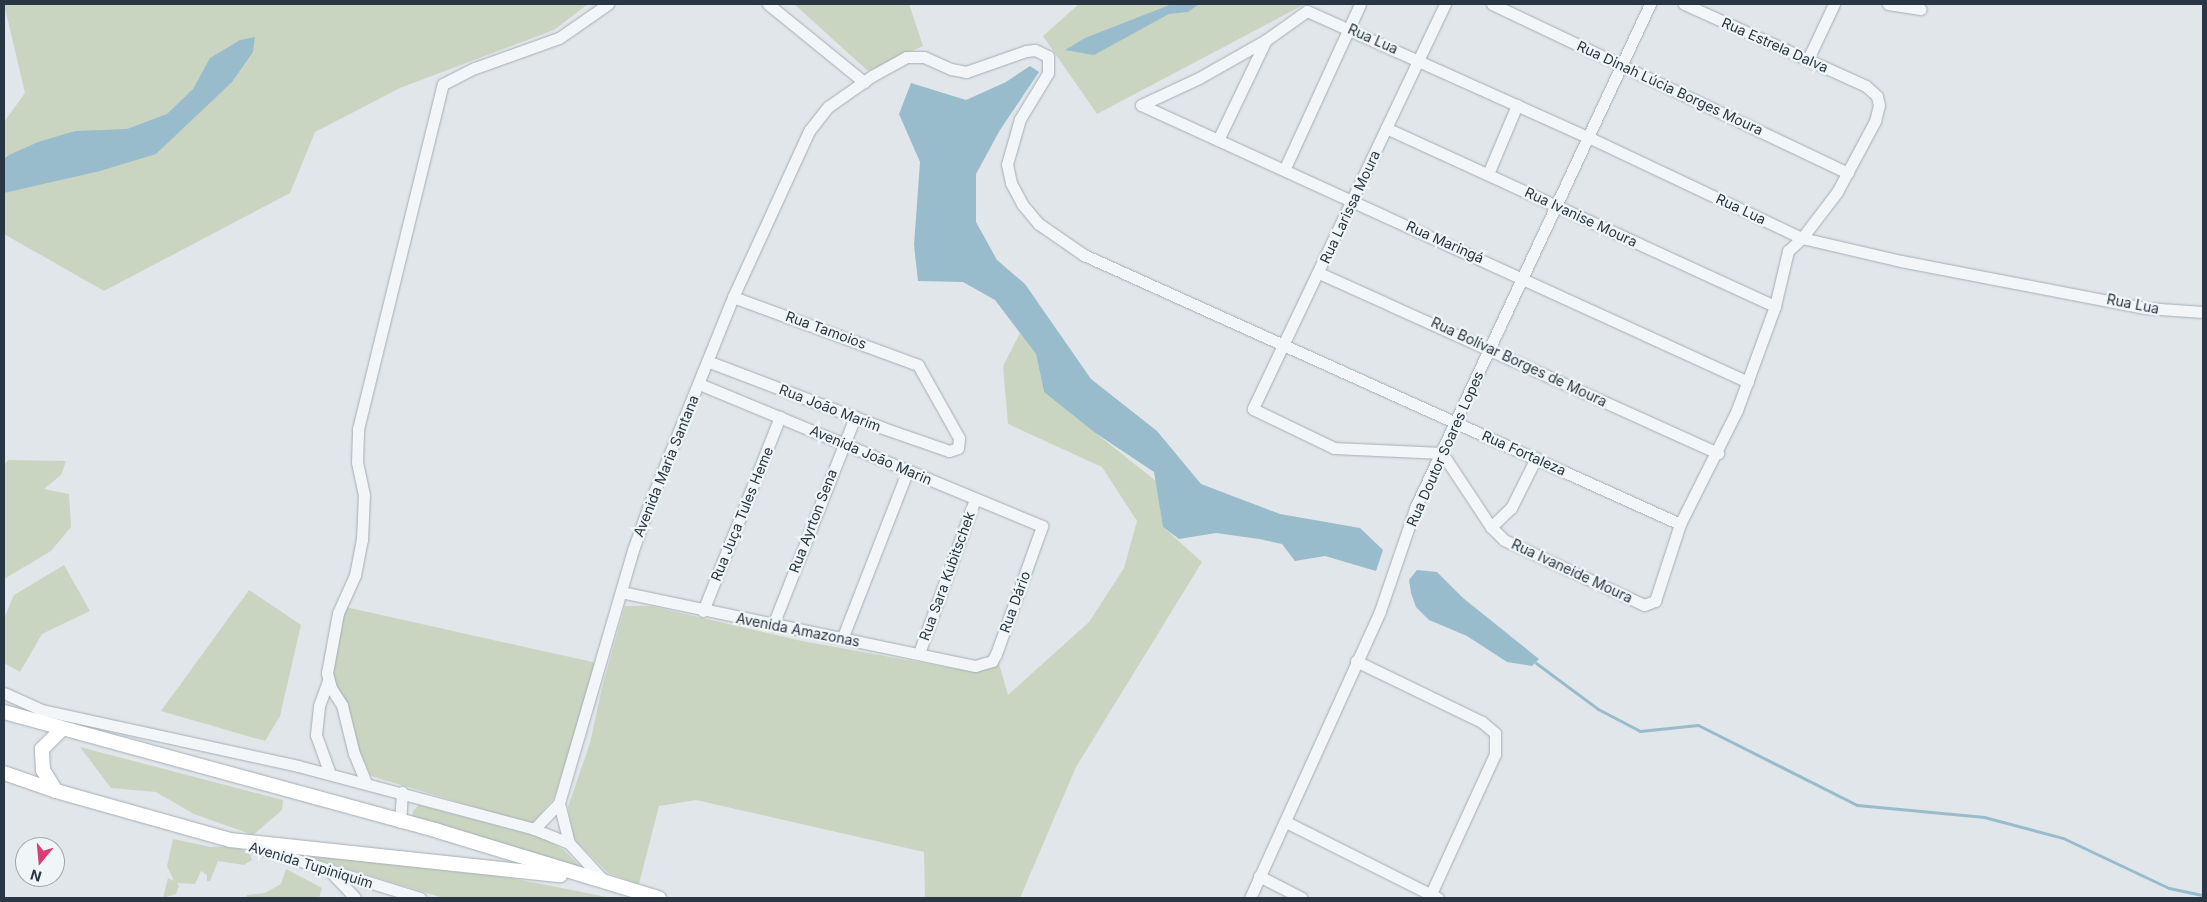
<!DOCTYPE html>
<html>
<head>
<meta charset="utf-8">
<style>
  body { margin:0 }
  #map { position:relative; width:2207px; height:902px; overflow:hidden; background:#e0e6ea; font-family:Inter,sans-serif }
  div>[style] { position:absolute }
  .green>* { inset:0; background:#cad5c1 }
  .water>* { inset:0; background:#99bccd }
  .stream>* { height:3px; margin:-1.5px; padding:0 1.5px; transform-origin:1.5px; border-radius:1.5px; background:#99bccd }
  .roads { filter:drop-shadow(0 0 1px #a5aeb5) drop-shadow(0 0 1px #a5aeb5) }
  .minor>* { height:11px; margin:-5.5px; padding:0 5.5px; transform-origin:5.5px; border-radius:5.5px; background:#f3f6f8 }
  .major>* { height:14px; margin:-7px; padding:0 7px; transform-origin:7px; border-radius:7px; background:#fff }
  span { translate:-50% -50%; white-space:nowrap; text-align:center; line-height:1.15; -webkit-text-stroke:4.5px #f0f5f7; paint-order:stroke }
  .street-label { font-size:14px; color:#283743 }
  .frame { position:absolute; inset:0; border:5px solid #283743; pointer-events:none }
  .north { position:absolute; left:15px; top:837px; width:50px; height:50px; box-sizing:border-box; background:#f0f5f7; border:1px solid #a0a9af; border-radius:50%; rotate:197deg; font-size:14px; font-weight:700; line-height:20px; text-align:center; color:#283743 }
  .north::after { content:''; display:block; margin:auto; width:18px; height:22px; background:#d83d73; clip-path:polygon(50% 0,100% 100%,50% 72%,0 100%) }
</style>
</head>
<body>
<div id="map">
  <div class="green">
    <i style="clip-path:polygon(4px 4px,588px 4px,554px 30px,400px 88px,315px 132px,290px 193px,104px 291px,4px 234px,4px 122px,25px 93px)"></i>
    <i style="clip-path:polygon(794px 4px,909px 4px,923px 46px,868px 71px)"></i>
    <i style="clip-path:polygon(1079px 4px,1305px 4px,1097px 114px,1043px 36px)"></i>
    <i style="clip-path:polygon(1020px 333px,1036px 354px,1044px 392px,1156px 481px,1163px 527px,1202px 562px,1076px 767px,1020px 898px,925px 898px,924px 852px,696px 800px,659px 806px,639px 884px,608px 873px,574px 839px,568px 807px,590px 743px,603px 683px,625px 606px,651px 606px,802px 641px,973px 672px,998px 660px,1008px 695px,1089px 622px,1124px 568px,1137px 521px,1102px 467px,1008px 424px,1003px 366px)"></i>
    <i style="clip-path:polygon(8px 460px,66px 461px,61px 475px,44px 489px,69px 494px,71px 527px,51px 551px,4px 579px,4px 465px)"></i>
    <i style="clip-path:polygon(64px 565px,90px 611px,42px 634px,20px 672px,4px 663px,4px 618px,14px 595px)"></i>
    <i style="clip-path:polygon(249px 590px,301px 625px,280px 716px,265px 741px,161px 711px)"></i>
    <i style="clip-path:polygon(341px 606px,597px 663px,554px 798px,532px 824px,371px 776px,328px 681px)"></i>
    <i style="clip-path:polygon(80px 747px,283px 800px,282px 810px,253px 835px,194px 814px,156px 792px,111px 788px)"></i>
    <i style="clip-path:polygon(419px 805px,543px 838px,564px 850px,588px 874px,412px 822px,413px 811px)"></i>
    <i style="clip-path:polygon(173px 839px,211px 847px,234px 846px,250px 853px,252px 860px,244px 865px,218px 861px,210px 881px,207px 881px,207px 875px,201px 871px,195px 884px,177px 883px,179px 886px,176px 894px,163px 898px,168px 878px,174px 881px,167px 866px)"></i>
    <i style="clip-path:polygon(303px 855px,505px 877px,612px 898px,443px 898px)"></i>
    <i style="clip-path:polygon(286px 869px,322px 888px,319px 898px,246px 898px,247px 895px,265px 893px,281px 884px)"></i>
  </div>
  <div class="water">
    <i style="clip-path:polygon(1172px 4px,1199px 4px,1188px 12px,1169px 14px,1094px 55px,1065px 50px,1085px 38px)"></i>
    <i style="clip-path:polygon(255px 37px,253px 52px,232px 82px,156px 154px,100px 171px,4px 193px,4px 159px,9px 155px,38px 142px,75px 131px,127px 129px,167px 114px,193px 89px,210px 58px,240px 40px)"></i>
    <i style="clip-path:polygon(1030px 66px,1039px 72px,1000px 130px,976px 174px,976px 222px,997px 260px,1025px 284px,1091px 379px,1157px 431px,1201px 484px,1280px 514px,1360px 528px,1383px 550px,1376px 571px,1325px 556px,1295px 561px,1282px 544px,1259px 539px,1216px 533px,1179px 539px,1163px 527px,1154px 472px,1094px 432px,1044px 392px,1036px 354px,995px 300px,963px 282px,918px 281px,914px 245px,920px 162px,899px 114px,911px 83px,966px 100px,1006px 82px)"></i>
    <i style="clip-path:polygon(1417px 570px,1437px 572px,1463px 598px,1539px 659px,1532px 666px,1507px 662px,1467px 636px,1429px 620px,1416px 607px,1411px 593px,1409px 580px)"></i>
  </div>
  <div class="stream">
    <i style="left:1536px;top:663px;width:77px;rotate:36.6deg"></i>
    <i style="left:1598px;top:709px;width:47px;rotate:27.6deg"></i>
    <i style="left:1640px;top:731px;width:58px;rotate:-5.9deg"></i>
    <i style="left:1698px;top:725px;width:178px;rotate:26.7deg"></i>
    <i style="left:1857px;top:805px;width:128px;rotate:5.4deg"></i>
    <i style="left:1984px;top:817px;width:82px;rotate:14.9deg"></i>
    <i style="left:2063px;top:838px;width:117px;rotate:25.3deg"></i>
    <i style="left:2169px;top:888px;width:35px;rotate:12deg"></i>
  </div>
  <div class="roads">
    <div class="minor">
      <i style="left:768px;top:4px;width:124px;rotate:39.1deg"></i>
      <i style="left:1445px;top:4px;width:448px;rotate:115.4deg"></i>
      <i style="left:1253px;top:409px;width:90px;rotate:25.7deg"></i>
      <i style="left:1334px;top:448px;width:108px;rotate:2.7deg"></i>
      <i style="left:1442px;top:453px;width:89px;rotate:56.5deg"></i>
      <i style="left:1491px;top:527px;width:18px;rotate:45deg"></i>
      <i style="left:1504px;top:540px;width:154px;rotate:24.9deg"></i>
      <i style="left:1644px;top:605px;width:12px;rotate:-20deg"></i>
      <i style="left:1655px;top:601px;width:81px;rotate:-72deg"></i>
      <i style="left:1680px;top:524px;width:127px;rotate:-63.4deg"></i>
      <i style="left:1737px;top:410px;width:111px;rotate:-69.9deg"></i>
      <i style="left:1775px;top:306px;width:57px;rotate:-76.7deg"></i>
      <i style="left:1788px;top:251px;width:19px;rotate:-43deg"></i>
      <i style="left:1802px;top:238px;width:58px;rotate:-52.7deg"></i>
      <i style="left:1837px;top:192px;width:81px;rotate:-61.8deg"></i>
      <i style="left:1875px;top:121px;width:16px;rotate:-76deg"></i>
      <i style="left:1879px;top:105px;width:9px;rotate:-103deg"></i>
      <i style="left:1877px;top:96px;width:15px;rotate:-138deg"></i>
      <i style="left:1866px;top:86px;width:200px;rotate:-155.7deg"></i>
      <i style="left:1492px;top:4px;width:394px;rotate:25.4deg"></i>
      <i style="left:1888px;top:4px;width:33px;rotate:9deg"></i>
      <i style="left:1808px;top:59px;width:61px;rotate:-64.7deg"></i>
      <i style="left:1386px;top:128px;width:428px;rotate:24.6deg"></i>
      <i style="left:1218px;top:140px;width:111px;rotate:-64.4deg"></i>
      <i style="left:1285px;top:168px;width:180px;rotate:-65.4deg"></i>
      <i style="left:1488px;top:174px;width:75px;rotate:-67.2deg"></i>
      <i style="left:1319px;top:273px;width:438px;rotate:24.3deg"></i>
      <i style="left:707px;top:361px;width:188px;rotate:20.8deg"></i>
      <i style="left:883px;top:428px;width:70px;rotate:19.2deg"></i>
      <i style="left:949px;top:451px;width:9px;rotate:-18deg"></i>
      <i style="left:958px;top:448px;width:10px;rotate:-84deg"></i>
      <i style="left:959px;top:438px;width:84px;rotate:-119.3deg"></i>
      <i style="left:918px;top:365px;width:197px;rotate:-159.8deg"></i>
      <i style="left:1748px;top:382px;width:667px;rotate:-155.47deg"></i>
      <i style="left:1141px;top:105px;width:64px;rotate:-25deg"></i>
      <i style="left:1199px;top:78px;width:77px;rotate:-29.6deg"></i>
      <i style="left:1266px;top:40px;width:50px;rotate:-35.3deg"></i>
      <i style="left:1307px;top:11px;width:308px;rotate:24.2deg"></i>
      <i style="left:1588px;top:137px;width:237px;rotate:25.3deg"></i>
      <i style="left:1802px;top:238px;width:102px;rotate:13.1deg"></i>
      <i style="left:1901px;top:261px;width:249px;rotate:10.9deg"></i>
      <i style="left:2146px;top:308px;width:57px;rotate:4deg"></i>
      <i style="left:1491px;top:527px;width:28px;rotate:-44deg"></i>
      <i style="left:1511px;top:508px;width:56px;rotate:-63.4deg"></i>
      <i style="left:621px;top:592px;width:362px;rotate:11.8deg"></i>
      <i style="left:975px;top:666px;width:18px;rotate:-16deg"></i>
      <i style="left:992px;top:661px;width:8px;rotate:-60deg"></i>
      <i style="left:996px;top:654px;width:136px;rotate:-70.2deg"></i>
      <i style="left:1042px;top:526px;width:371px;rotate:-157.5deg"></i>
      <i style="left:703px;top:611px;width:209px;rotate:-68.4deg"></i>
      <i style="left:773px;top:625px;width:224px;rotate:-68.5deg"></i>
      <i style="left:842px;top:639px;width:181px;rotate:-68.7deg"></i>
      <i style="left:919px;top:653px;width:164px;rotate:-70deg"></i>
      <i style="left:1356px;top:661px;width:140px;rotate:25.8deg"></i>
      <i style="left:1482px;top:722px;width:17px;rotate:40deg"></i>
      <i style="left:1495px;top:733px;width:21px;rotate:90deg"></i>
      <i style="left:1495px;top:754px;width:158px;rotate:114.6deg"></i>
      <i style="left:328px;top:681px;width:27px;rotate:110deg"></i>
      <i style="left:319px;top:706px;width:29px;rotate:96deg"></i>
      <i style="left:316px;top:735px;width:41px;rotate:70.3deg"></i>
      <i style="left:4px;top:693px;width:42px;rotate:24.1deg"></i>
      <i style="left:42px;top:710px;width:262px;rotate:12.3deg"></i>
      <i style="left:298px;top:766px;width:244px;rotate:14.9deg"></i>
      <i style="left:534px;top:829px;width:38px;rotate:22deg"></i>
      <i style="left:366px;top:783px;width:31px;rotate:-112deg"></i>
      <i style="left:354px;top:754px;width:50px;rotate:-103.8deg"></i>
      <i style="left:342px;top:705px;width:20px;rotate:-123deg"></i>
      <i style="left:331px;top:688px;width:16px;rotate:-105deg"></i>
      <i style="left:327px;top:673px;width:61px;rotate:-79.6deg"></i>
      <i style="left:338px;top:613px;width:42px;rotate:-65.9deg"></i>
      <i style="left:355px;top:575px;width:36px;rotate:-79deg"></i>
      <i style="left:362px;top:540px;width:45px;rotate:-87.5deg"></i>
      <i style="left:364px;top:495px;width:34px;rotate:-102deg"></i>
      <i style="left:357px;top:462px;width:33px;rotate:-88deg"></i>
      <i style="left:358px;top:429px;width:355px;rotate:-76.2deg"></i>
      <i style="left:443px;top:84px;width:36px;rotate:-27deg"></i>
      <i style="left:475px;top:68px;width:89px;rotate:-19.7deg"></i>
      <i style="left:559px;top:38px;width:60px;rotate:-34.8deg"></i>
      <i style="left:400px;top:822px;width:30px;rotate:-86deg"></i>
      <i style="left:1286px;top:822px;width:170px;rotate:26.6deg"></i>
      <i style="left:534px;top:829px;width:36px;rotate:-46deg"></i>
      <i style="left:252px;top:846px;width:176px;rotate:17.2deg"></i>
      <i style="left:331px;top:872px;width:35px;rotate:47deg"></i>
      <i style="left:1259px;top:876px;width:48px;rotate:27.1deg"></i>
      <i style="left:604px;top:881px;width:52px;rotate:-132.6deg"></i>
      <i style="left:569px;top:843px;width:41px;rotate:-104deg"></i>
      <i style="left:559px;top:803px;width:264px;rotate:-73.7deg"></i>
      <i style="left:633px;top:550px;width:48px;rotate:-70.4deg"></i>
      <i style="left:649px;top:505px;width:224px;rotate:-68deg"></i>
      <i style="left:733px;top:297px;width:183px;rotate:-65.4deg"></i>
      <i style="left:809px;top:131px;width:31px;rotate:-52deg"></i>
      <i style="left:828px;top:107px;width:54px;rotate:-35.2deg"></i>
      <i style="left:872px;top:76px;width:39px;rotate:-29deg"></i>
      <i style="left:906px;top:57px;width:18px"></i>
      <i style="left:924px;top:57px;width:30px;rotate:24deg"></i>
      <i style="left:951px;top:69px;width:15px;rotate:11deg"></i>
      <i style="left:966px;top:72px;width:64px;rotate:-19.3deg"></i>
      <i style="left:1026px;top:51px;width:9px;rotate:-6deg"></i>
      <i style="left:1035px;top:50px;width:14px;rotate:25deg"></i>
      <i style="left:1048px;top:56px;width:17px;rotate:90deg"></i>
      <i style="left:1048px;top:73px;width:54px;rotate:121.3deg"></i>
      <i style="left:1020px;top:119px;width:47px;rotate:106.1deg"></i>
      <i style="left:1007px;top:164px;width:19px;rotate:78deg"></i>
      <i style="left:1011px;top:183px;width:24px;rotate:62deg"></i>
      <i style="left:1022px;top:204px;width:26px;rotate:50deg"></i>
      <i style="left:1039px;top:224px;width:55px;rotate:34.6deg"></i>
      <i style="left:1084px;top:255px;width:654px;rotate:24.29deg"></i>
      <i style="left:1250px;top:898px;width:315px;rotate:-65.6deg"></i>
      <i style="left:1380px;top:611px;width:111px;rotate:-71.1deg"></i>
      <i style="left:1416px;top:506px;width:554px;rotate:-65.01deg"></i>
    </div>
    <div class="major">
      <i style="left:4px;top:712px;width:450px;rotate:15.3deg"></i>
      <i style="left:438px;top:831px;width:231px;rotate:16.9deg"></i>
      <i style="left:4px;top:773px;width:55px;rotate:19.1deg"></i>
      <i style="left:56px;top:791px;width:181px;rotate:15.7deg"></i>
      <i style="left:230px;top:840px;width:332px;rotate:6.1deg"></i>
      <i style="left:56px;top:791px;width:25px;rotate:-122deg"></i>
      <i style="left:43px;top:770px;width:21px;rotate:-93deg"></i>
      <i style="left:42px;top:749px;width:28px;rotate:-45deg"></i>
    </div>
  </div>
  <div class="street-label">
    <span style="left:1373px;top:39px;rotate:24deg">Rua Lua</span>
    <span style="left:1775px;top:45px;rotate:24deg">Rua Estrela Dalva</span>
    <span style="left:1670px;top:88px;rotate:25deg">Rua Dinah Lúcia Borges Moura</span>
    <span style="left:1350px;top:207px;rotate:-65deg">Rua Larissa Moura</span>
    <span style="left:1741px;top:209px;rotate:25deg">Rua Lua</span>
    <span style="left:1581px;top:217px;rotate:25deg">Rua Ivanise Moura</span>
    <span style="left:1445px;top:242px;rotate:24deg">Rua Maringá</span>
    <span style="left:2133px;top:304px;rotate:11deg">Rua Lua</span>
    <span style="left:826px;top:330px;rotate:20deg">Rua Tamoios</span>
    <span style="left:1519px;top:362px;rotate:25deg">Rua Bolívar Borges de Moura</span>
    <span style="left:830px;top:408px;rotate:21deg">Rua João Marim</span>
    <span style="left:1445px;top:449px;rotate:-66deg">Rua Doutor Soares Lopes</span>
    <span style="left:1524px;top:453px;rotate:24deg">Rua Fortaleza</span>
    <span style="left:871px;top:455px;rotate:23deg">Avenida João Marin</span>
    <span style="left:666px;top:466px;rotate:-68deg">Avenida Maria Santana</span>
    <span style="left:742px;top:514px;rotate:-68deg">Rua Juça Tules Heme</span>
    <span style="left:813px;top:521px;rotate:-69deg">Rua Ayrton Sena</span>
    <span style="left:1572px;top:571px;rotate:25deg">Rua Ivaneide Moura</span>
    <span style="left:947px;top:576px;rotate:-70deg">Rua Sara Kubitschek</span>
    <span style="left:1015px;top:602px;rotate:-70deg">Rua Dário</span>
    <span style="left:798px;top:630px;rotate:11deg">Avenida Amazonas</span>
    <span style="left:311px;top:865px;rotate:17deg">Avenida Tupiniquim</span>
  </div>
  <div class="frame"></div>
  <div class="north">N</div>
</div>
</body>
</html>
